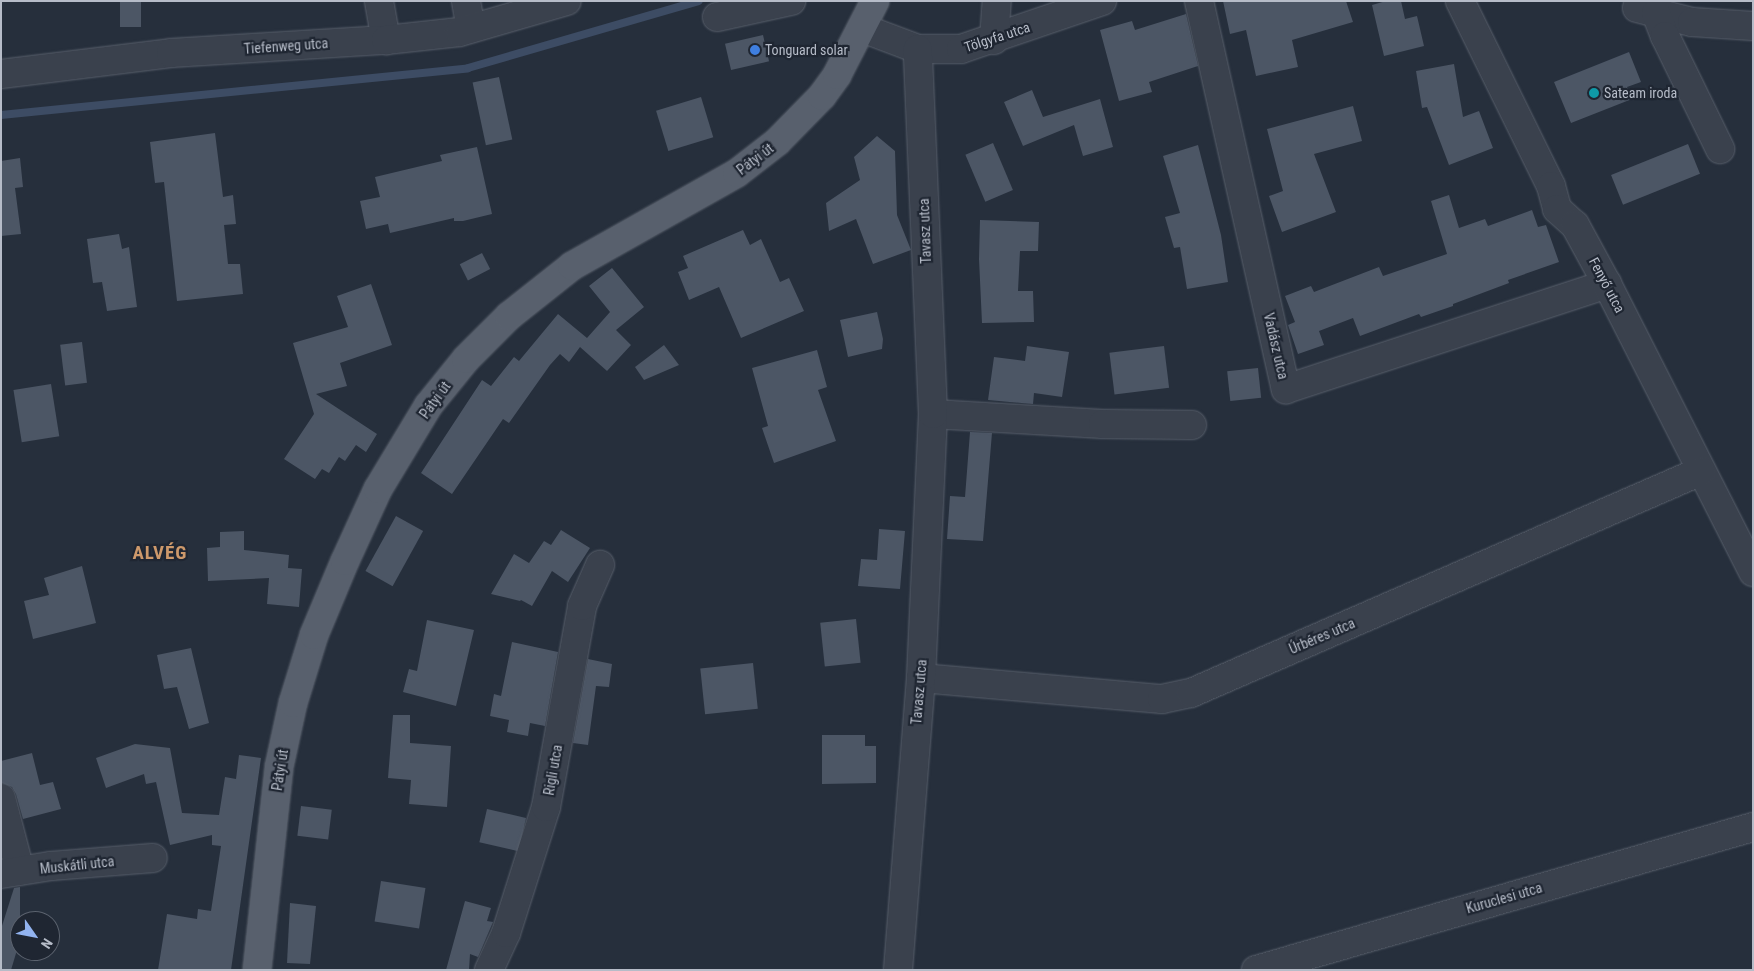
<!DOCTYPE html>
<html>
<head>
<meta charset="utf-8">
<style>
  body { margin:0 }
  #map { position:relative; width:1754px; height:971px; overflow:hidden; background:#262f3c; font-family:"Roboto Condensed",sans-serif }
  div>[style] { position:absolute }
  .stream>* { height:8px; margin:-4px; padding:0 4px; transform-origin:4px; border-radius:4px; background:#3d4c64 }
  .building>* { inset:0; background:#4c5665; transform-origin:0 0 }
  .roads { filter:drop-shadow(0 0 1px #585f6b) drop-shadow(0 0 1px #585f6b) }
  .minor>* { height:28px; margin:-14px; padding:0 14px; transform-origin:14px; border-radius:14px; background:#3a414d }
  .major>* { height:28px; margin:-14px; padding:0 14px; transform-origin:14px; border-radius:14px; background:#58606d }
  .dots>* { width:14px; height:14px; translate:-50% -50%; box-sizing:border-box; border:2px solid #1f2632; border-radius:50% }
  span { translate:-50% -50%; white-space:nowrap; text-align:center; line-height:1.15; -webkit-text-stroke:4.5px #1f2632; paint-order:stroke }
  .street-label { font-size:14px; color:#b6bcc8 }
  .poi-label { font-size:14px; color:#b6bcc8 }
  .left { translate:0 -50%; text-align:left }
  .district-label { font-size:19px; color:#cd996b; font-weight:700; letter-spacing:1px }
  .frame { position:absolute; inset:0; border:2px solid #b6bcc8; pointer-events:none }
  .north { position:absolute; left:10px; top:911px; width:50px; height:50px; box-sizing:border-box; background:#1f2632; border:1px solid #5b626e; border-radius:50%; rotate:123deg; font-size:14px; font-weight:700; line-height:20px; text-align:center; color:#b6bcc8 }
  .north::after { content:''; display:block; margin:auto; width:18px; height:22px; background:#92b3f0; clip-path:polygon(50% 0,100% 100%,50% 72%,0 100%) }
</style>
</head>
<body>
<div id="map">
  <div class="stream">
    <i style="left:1px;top:115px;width:469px;rotate:-5.7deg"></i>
    <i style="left:468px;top:68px;width:240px;rotate:-16.2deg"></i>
  </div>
  <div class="building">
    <i style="left:120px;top:1px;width:21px;height:26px"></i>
    <i style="clip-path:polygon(1223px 1px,1346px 1px,1353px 22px,1292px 40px,1298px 67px,1256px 76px,1246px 30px,1230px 34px)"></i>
    <i style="clip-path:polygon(1386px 1px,1401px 1px,1405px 19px,1417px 16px,1424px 46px,1384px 56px,1372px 5px)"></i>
    <i style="clip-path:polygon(1186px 14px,1198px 66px,1149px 82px,1152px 92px,1119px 101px,1100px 30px,1132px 21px,1135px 30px)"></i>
    <i style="left:763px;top:35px;width:27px;height:39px;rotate:77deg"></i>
    <i style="clip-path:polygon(1629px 52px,1641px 82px,1627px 87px,1632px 99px,1571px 123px,1554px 82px)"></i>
    <i style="clip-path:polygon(1454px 64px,1463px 117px,1479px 111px,1493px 148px,1449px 165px,1427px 107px,1422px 108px,1416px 71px)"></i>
    <i style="left:499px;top:77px;width:64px;height:27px;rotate:78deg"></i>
    <i style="clip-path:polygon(1032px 90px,1043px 117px,1100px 99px,1113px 147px,1083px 156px,1074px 125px,1023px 146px,1004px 102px)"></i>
    <i style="left:701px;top:97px;width:42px;height:47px;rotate:73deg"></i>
    <i style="clip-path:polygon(1353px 106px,1362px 141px,1314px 154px,1336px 212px,1282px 232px,1269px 196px,1283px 191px,1267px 129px)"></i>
    <i style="clip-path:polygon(215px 133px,223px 197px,233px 195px,236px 224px,224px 225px,228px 264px,240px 264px,243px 294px,177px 301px,164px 182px,155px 183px,150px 142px)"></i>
    <i style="clip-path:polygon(877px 136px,895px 151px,897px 215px,911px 250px,873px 264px,856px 219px,829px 231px,826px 203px,860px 180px,854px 157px)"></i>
    <i style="left:993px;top:143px;width:51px;height:30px;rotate:67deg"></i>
    <i style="left:1688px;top:144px;width:32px;height:83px;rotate:68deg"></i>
    <i style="clip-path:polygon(1198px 145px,1221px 235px,1228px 282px,1187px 289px,1180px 247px,1174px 248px,1165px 217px,1180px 213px,1163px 156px)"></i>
    <i style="clip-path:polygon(477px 147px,492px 214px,463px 221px,454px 221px,454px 218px,390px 233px,388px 224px,366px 229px,360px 201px,380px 197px,375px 177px,442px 161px,440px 155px)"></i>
    <i style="clip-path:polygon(20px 158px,23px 187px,15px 188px,21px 234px,1px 236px,1px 161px)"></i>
    <i style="clip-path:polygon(1449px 195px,1459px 228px,1485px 219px,1488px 226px,1532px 210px,1538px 227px,1546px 225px,1559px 262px,1508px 280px,1509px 283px,1453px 304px,1453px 306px,1421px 317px,1419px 314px,1360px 336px,1353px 318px,1319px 331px,1324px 345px,1298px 354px,1288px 325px,1295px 322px,1285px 296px,1311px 286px,1314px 292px,1379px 267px,1383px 276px,1447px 254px,1431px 201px)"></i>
    <i style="clip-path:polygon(980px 220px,1039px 222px,1038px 251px,1020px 251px,1018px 291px,1033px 291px,1034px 322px,982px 323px,979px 259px)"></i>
    <i style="clip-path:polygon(743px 230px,750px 245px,761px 239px,780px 282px,789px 278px,804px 311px,741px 338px,719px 287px,689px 300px,678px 272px,688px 268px,683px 256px)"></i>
    <i style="clip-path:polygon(119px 234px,122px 249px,129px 247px,137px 307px,107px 311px,102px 282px,93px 283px,87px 239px)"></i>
    <i style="left:482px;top:253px;width:18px;height:25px;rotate:63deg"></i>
    <i style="clip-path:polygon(612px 268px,644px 307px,616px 330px,631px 345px,607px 371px,580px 347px,569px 362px,560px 354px,550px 365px,509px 423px,503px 419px,452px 494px,421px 473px,482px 380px,491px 386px,514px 357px,519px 361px,558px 314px,587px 338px,610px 312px,589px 286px)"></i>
    <i style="clip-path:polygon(371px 284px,392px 345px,340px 363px,347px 386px,316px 394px,377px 434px,366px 452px,356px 445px,345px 461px,339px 457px,329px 473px,322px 469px,315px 479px,284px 459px,314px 414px,293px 343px,348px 327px,337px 296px)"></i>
    <i style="clip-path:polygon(877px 312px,883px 339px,882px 349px,848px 357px,840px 320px)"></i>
    <i style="left:82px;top:342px;width:41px;height:22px;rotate:83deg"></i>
    <i style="clip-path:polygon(664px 345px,679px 365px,644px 380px,635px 367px)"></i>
    <i style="clip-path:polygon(1027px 346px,1069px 352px,1062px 397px,1034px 393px,1033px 404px,988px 400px,994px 357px,1025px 361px)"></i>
    <i style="left:1164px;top:346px;width:42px;height:55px;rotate:83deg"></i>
    <i style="clip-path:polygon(817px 350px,827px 387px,818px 390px,836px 441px,774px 463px,762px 428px,768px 426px,752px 368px)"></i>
    <i style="left:1258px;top:368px;width:30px;height:31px;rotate:84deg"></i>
    <i style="left:51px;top:384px;width:53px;height:38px;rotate:81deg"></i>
    <i style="clip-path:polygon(970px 432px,992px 433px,983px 541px,947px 539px,950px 496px,965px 497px)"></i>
    <i style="left:396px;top:516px;width:31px;height:63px;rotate:29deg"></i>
    <i style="clip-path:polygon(879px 529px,905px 531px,900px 589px,858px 586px,861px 559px,877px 560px)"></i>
    <i style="clip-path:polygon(561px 530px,590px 548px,568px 582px,552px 571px,532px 606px,521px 600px,520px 601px,491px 594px,514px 554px,529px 563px,544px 541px,551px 545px)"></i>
    <i style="clip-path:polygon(244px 531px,244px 550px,289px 555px,288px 568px,302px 569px,299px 607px,267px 604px,269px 578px,208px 581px,207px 548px,220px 547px,220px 532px)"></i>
    <i style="clip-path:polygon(82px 566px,96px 623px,33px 639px,24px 601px,49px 595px,44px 578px)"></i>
    <i style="left:856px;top:619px;width:44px;height:36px;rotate:84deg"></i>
    <i style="clip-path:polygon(427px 620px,474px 630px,456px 706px,403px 692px,409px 669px,417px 671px)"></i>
    <i style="clip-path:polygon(512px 642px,558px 652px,545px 726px,530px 723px,528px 736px,507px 732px,509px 720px,490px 716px,494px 694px,501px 696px)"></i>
    <i style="clip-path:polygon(191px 648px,209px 723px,189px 729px,177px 687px,164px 689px,157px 655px)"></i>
    <i style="clip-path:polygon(588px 659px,612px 664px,609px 687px,596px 686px,588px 745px,573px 743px)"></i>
    <i style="left:753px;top:663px;width:46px;height:53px;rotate:84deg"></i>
    <i style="clip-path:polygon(393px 715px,410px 715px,410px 743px,451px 746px,447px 807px,409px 804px,411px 780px,388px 778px)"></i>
    <i style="clip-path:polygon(822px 735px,865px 735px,865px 746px,876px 746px,876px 783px,822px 784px)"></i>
    <i style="clip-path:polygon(135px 744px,170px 748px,182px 813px,219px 815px,225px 777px,236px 779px,239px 755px,261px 758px,231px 970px,158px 970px,167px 914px,197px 919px,198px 909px,211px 911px,221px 846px,212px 845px,212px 835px,170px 845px,156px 782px,146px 784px,144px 774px,106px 788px,96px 758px)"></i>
    <i style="clip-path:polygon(32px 753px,40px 785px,53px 782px,61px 809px,23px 819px,16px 794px,12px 787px,2px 783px,1px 761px)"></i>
    <i style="left:301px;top:806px;width:31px;height:30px;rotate:7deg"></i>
    <i style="left:487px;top:809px;width:40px;height:34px;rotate:13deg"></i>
    <i style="left:381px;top:881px;width:45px;height:41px;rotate:9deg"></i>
    <i style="clip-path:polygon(20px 887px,20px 940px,11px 970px,1px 970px,1px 929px,14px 888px)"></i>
    <i style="clip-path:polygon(465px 901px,491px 908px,487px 921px,493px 922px,478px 957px,470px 954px,469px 970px,446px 970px)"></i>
    <i style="clip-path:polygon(290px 903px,316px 906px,310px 964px,287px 963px)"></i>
  </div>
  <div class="roads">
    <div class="minor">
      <i style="left:379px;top:1px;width:40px;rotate:80deg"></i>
      <i style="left:466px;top:1px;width:28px;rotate:80deg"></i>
      <i style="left:1199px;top:1px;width:398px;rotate:77.4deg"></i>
      <i style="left:1286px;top:389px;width:338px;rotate:-18.1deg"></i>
      <i style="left:1460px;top:1px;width:206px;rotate:63.8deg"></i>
      <i style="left:1551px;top:186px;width:24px;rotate:75deg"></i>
      <i style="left:1557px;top:209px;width:24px;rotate:42deg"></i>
      <i style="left:1575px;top:225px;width:67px;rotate:61.5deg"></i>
      <i style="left:1607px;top:284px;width:323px;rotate:63.1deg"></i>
      <i style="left:1637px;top:8px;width:57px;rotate:14.3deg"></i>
      <i style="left:1692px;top:22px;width:61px;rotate:3.8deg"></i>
      <i style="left:1656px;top:13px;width:25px;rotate:69deg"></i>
      <i style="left:1665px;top:36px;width:126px;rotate:64deg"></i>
      <i style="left:717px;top:17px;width:76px;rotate:-12.2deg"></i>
      <i style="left:862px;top:28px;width:60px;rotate:20.6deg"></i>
      <i style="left:918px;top:49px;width:43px"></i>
      <i style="left:961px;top:49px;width:149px;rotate:-18.8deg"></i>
      <i style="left:994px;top:40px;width:39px;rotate:-86deg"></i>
      <i style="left:1px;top:74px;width:171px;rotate:-7deg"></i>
      <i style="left:171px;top:53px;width:215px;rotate:-3.5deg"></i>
      <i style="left:386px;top:40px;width:74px;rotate:-6.2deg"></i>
      <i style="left:460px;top:32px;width:111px;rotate:-16.2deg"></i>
      <i style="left:933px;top:414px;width:170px;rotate:3.4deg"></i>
      <i style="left:1103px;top:424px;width:89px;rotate:0.6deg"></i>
      <i style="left:921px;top:678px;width:242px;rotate:5deg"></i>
      <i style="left:1162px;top:699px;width:30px;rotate:-12deg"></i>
      <i style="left:1191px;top:693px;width:556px;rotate:-23.52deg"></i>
      <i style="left:1px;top:798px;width:75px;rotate:75.4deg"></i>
      <i style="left:1px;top:874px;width:51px;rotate:-9.1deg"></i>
      <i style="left:51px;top:866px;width:102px;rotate:-4.5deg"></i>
      <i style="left:489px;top:970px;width:41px;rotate:-65.3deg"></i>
      <i style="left:506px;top:933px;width:132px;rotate:-72.4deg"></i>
      <i style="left:546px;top:807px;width:204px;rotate:-79.8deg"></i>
      <i style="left:582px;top:606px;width:45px;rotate:-66.3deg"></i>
      <i style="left:898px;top:970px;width:293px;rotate:-85.5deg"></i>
      <i style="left:921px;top:678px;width:264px;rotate:-87.4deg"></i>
      <i style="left:933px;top:414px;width:365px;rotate:-92.4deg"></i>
      <i style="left:1256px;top:970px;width:517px;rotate:-16.05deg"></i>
    </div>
    <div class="major">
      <i style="left:257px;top:970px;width:204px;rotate:-83.8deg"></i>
      <i style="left:279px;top:767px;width:66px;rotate:-77.7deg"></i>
      <i style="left:293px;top:703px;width:71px;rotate:-72.8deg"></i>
      <i style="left:314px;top:635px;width:80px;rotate:-67.3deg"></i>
      <i style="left:345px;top:561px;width:79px;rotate:-65.4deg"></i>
      <i style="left:378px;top:489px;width:97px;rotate:-58.9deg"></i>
      <i style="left:428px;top:406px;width:60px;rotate:-51deg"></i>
      <i style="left:466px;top:359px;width:61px;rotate:-45deg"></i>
      <i style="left:509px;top:316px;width:80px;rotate:-38.4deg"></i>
      <i style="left:572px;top:266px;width:189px;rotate:-29.4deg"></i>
      <i style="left:737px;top:173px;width:51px;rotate:-37.8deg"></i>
      <i style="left:777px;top:142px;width:64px;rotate:-45.6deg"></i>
      <i style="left:822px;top:96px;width:26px;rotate:-54deg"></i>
      <i style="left:837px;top:75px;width:83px;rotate:-62.8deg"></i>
    </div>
  </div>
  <div class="dots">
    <i style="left:755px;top:50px;background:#3f7fe0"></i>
    <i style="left:1594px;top:93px;background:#0f9aa8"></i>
  </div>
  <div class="street-label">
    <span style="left:997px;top:37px;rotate:-18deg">Tölgyfa utca</span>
    <span style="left:286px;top:46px;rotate:-4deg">Tiefenweg utca</span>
    <span style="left:755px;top:159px;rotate:-37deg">Pátyi út</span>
    <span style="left:925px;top:231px;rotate:-92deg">Tavasz utca</span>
    <span style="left:1607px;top:285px;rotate:62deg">Fenyő utca</span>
    <span style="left:1276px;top:346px;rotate:77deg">Vadász utca</span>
    <span style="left:435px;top:400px;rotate:-54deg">Pátyi út</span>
    <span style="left:1322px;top:636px;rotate:-23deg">Úrbéres utca</span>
    <span style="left:919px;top:692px;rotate:-85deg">Tavasz utca</span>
    <span style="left:280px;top:770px;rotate:-81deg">Pátyi út</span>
    <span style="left:553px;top:770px;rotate:-80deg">Rigli utca</span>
    <span style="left:77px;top:865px;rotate:-6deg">Muskátli utca</span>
    <span style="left:1504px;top:898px;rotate:-16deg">Kuruclesi utca</span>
  </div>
  <div class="poi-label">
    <span class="left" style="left:765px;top:50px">Tonguard solar</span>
    <span class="left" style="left:1604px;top:93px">Sateam iroda</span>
  </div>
  <div class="district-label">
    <span style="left:160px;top:553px">ALVÉG</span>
  </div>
  <div class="frame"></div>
  <div class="north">N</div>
</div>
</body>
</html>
